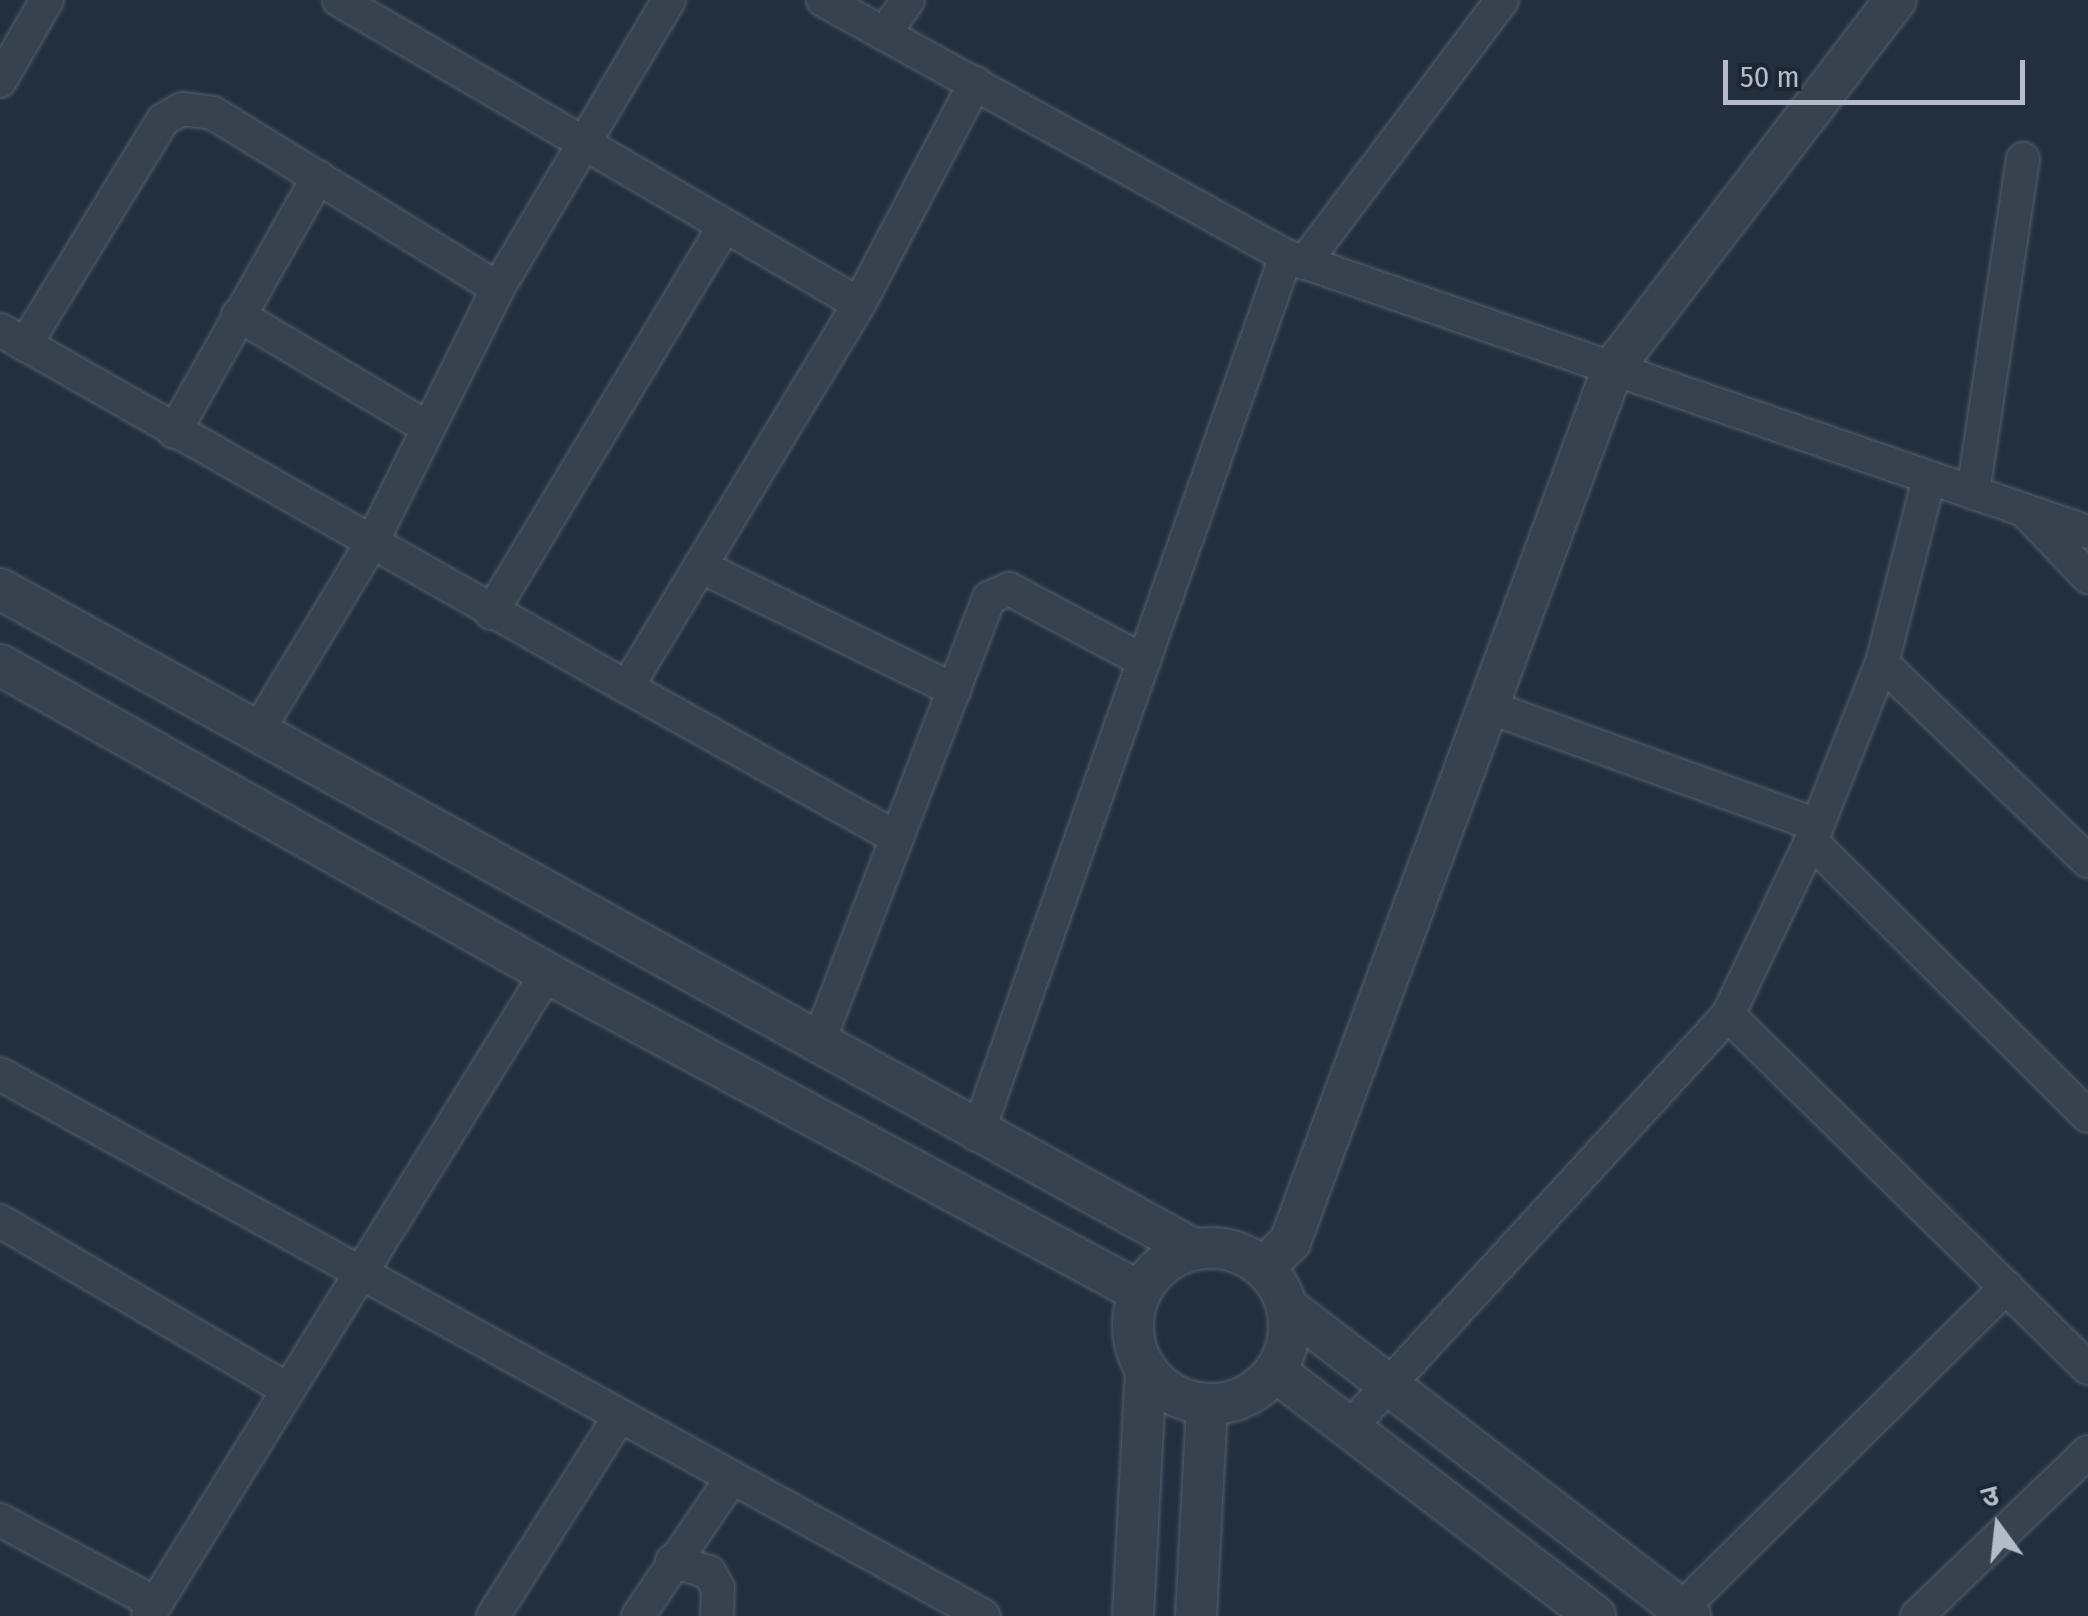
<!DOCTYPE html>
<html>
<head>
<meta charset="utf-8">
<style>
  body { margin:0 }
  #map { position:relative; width:2088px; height:1616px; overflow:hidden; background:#242f3e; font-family:"Fira Sans Condensed","Noto Sans Devanagari",sans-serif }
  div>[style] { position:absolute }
  .roads { filter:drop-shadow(0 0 2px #565f6c) drop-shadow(0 0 2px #565f6c) }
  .minor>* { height:32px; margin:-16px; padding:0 16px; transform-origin:16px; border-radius:16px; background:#38414e }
  .tertiary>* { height:40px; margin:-20px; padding:0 20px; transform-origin:20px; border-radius:20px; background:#38414e }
  .tertiary>.ring { margin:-20px; padding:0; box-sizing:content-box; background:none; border:40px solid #38414e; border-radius:50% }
  span { translate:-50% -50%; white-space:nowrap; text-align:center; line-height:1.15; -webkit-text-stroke:10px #1d2633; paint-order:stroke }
  .north { position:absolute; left:1948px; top:1476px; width:100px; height:100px; -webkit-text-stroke:8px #1d2633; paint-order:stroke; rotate:345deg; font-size:28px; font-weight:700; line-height:40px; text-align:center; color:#b4bcc9 }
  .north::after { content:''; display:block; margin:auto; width:35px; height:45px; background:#b4bcc9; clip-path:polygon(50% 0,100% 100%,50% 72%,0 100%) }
  .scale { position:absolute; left:1723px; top:60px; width:302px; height:45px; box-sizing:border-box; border:5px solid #b4bcc9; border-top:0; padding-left:12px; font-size:30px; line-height:35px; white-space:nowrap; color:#b4bcc9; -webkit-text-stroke:8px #1d2633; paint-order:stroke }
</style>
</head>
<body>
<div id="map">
  <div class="roads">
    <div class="minor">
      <i style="left:339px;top:0;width:602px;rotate:30.31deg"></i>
      <i style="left:823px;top:0;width:529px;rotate:28.94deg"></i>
      <i style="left:1286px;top:256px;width:848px;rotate:18.99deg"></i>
      <i style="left:885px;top:33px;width:40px;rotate:-55.1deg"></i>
      <i style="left:0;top:81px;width:94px;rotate:-59.9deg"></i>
      <i style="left:1304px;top:263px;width:329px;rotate:-53deg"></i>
      <i style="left:238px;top:315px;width:221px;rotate:30.7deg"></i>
      <i style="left:0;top:330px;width:722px;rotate:29.66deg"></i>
      <i style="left:627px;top:687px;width:448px;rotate:-58.8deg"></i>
      <i style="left:859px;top:304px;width:250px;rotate:-62.3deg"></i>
      <i style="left:25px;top:345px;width:264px;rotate:-58.5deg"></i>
      <i style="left:163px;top:120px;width:22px;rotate:-30deg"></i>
      <i style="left:182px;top:109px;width:31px;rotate:7deg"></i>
      <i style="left:213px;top:113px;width:334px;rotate:31.6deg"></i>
      <i style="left:174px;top:432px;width:293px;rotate:-60.5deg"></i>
      <i style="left:1973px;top:493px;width:338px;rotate:-81.5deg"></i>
      <i style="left:2029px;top:515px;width:86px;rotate:46.4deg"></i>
      <i style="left:700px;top:566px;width:283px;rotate:26deg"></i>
      <i style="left:491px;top:613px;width:453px;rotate:-58.9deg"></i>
      <i style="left:1882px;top:663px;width:286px;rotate:43.9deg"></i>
      <i style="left:627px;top:687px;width:309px;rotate:29.2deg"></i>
      <i style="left:1489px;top:707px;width:349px;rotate:19.8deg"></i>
      <i style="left:256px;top:734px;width:220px;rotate:-58.8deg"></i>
      <i style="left:370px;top:546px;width:288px;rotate:-63.6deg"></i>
      <i style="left:498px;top:288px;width:335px;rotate:-59.3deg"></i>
      <i style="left:1811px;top:841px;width:390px;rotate:44.8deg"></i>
      <i style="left:1728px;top:1015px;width:504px;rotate:44.44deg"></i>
      <i style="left:817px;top:1046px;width:480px;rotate:-69deg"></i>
      <i style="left:989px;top:598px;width:22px;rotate:-24deg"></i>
      <i style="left:1009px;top:589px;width:153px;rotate:28.1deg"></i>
      <i style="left:0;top:1074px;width:1123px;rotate:28.85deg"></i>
      <i style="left:977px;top:1135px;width:932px;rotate:-70.63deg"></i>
      <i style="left:0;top:1221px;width:332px;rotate:30.4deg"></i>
      <i style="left:1351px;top:1426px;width:558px;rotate:-47.47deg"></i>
      <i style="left:1728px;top:1015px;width:193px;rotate:-64.5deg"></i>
      <i style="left:1811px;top:841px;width:192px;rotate:-68.3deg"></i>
      <i style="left:1882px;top:663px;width:191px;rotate:-75.7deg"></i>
      <i style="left:0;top:1520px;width:176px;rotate:28.2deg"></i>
      <i style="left:672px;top:1561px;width:39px;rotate:17deg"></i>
      <i style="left:709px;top:1572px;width:18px;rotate:61deg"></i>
      <i style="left:718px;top:1588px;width:28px;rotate:92deg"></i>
      <i style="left:1681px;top:1609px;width:458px;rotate:-44.7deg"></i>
      <i style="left:148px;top:1616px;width:757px;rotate:-58.18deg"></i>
      <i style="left:493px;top:1616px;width:233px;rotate:-57.6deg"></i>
      <i style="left:638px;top:1616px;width:166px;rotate:-55.8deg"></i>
      <i style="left:1917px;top:1616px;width:237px;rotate:-43.8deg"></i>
    </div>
    <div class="tertiary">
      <i style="left:0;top:589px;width:1363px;rotate:28.95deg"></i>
      <i style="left:0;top:665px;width:628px;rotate:29.38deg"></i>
      <i style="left:547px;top:973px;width:673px;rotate:28.28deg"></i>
      <i class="ring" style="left:1133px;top:1248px;width:116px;height:116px"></i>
      <i style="left:1264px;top:1267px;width:36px;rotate:-44deg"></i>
      <i style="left:1290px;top:1242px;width:932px;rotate:-69.72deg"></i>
      <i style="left:1613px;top:368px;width:464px;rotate:-52.5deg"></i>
      <i style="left:1287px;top:1307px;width:508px;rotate:37.48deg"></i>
      <i style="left:1275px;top:1371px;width:403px;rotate:37.4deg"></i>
      <i style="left:1133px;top:1616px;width:247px;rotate:-87deg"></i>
      <i style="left:1196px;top:1616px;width:212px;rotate:-87deg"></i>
    </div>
  </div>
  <div class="north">उ</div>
  <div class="scale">50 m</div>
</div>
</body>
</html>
